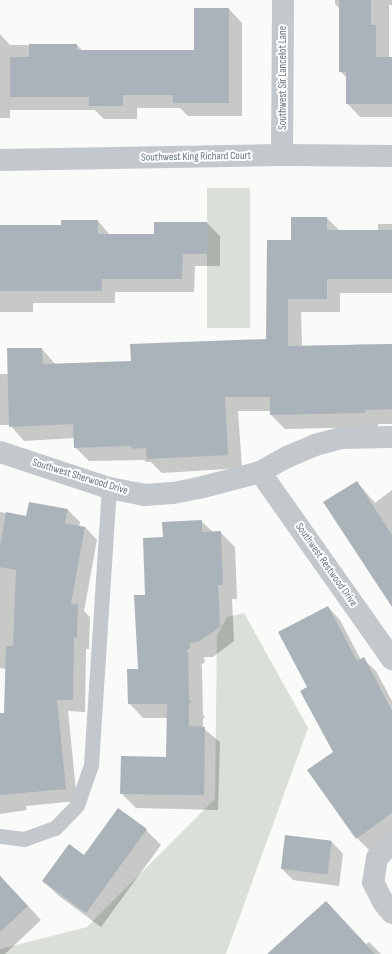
<!DOCTYPE html>
<html>
<head>
<meta charset="utf-8">
<style>
  body { margin:0 }
  #map { position:relative; width:392px; height:954px; overflow:hidden; background:#fafaf8; font-family:"Sofia Sans Condensed",sans-serif }
  div>[style] { position:absolute }
  .green>* { inset:0; background:#dadfd7; transform-origin:0 0 }
  .shadow>* { inset:0; background:#0003 }
  .building>* { inset:0; background:#aab3b9; transform-origin:0 0 }
  .service>* { height:15px; margin:-7.5px; padding:0 7.5px; transform-origin:7.5px; border-radius:7.5px; background:#c3c8cc }
  .minor>* { height:22px; margin:-11px; padding:0 11px; transform-origin:11px; border-radius:11px; background:#c3c8cc }
  span { translate:-50% -50%; white-space:nowrap; text-align:center; line-height:1.15; -webkit-text-stroke:4px #fff; paint-order:stroke }
  .street-label { font-size:11px; color:#657683 }
</style>
</head>
<body>
<div id="map">
  <div class="green">
    <i style="left:207px;top:188px;width:43px;height:140px"></i>
    <i style="clip-path:polygon(244px 613px,308px 728px,226px 954px,0 954px,0 949px,87px 927px,215px 799px,217px 635px,227px 617px)"></i>
  </div>
  <div class="shadow">
    <i style="clip-path:polygon(335px 0,392px 0,392px 5px,389px 5px,389px 58px,392px 58px,392px 117px,360px 117px,347px 103px,347px 78px,340px 71px,340px 9px,335px 4px)"></i>
    <i style="clip-path:polygon(229px 9px,242px 23px,242px 116px,188px 116px,180px 108px,137px 108px,137px 119px,104px 119px,95px 110px,10px 110px,10px 118px,0 118px,0 34px,10px 45px,77px 45px,83px 51px,195px 51px)"></i>
    <i style="clip-path:polygon(327px 218px,340px 231px,378px 231px,378px 224px,392px 224px,392px 293px,340px 293px,340px 312px,301px 312px,302px 346px,392px 344px,392px 424px,378px 424px,378px 427px,285px 429px,271px 415px,271px 411px,238px 411px,242px 468px,162px 473px,151px 462px,147px 462px,144px 460px,89px 461px,75px 447px,75px 438px,24px 441px,10px 425px,0 425px,0 374px,9px 374px,8px 349px,42px 349px,56px 365px,132px 362px,267px 340px,292px 241px)"></i>
    <i style="clip-path:polygon(98px 221px,110px 235px,155px 235px,155px 223px,207px 223px,220px 236px,220px 266px,195px 266px,194px 292px,115px 292px,115px 303px,33px 303px,33px 312px,0 312px,0 227px,62px 226px)"></i>
    <i style="clip-path:polygon(357px 482px,375px 503px,392px 490px,392px 606px)"></i>
    <i style="clip-path:polygon(68px 510px,80px 522px,79px 527px,85px 527px,97px 540px,84px 611px,90px 617px,89px 649px,86px 649px,85px 712px,68px 711px,77px 801px,26px 806px,27px 810px,0 814px,0 714px,5px 714px,6px 669px,0 668px,0 512px,27px 517px)"></i>
    <i style="clip-path:polygon(201px 521px,213px 532px,220px 532px,235px 547px,237px 599px,232px 599px,234px 641px,213px 657px,204px 657px,205px 662px,201px 665px,202px 667px,203px 714px,205px 718px,203px 718px,203px 728px,220px 742px,218px 810px,136px 808px,121px 793px,167px 758px,168px 718px,143px 718px,129px 703px,139px 670px,146px 596px,164px 538px)"></i>
    <i style="clip-path:polygon(328px 607px,340px 620px,361px 660px,363px 659px,376px 671px,392px 701px,392px 834px,370px 851px,357px 838px,335px 752px,309px 688px)"></i>
    <i style="clip-path:polygon(146px 830px,161px 845px,101px 927px,59px 896px,43px 881px,85px 856px)"></i>
    <i style="clip-path:polygon(332px 842px,343px 854px,339px 886px,293px 880px,281px 868px)"></i>
    <i style="clip-path:polygon(0 876px,41px 920px,5px 954px,0 954px)"></i>
    <i style="clip-path:polygon(369px 942px,381px 954px,269px 954px,366px 944px)"></i>
  </div>
  <div class="building">
    <i style="clip-path:polygon(339px 0,371px 0,371px 25px,376px 25px,376px 57px,392px 57px,392px 104px,346px 104px,346px 72px,339px 72px)"></i>
    <i style="clip-path:polygon(194px 8px,229px 8px,229px 103px,173px 103px,173px 95px,123px 95px,123px 106px,89px 106px,89px 97px,10px 97px,10px 57px,29px 57px,29px 44px,77px 44px,77px 50px,194px 50px)"></i>
    <i style="clip-path:polygon(291px 217px,327px 217px,327px 230px,392px 230px,392px 279px,327px 279px,327px 299px,288px 299px,288px 346px,392px 344px,392px 409px,365px 410px,365px 413px,270px 415px,270px 397px,225px 397px,228px 455px,147px 459px,146px 448px,132px 449px,131px 446px,74px 448px,73px 424px,9px 427px,7px 348px,42px 348px,43px 364px,131px 361px,130px 344px,266px 339px,267px 240px,291px 240px)"></i>
    <i style="clip-path:polygon(61px 220px,98px 220px,98px 234px,154px 234px,154px 222px,207px 222px,207px 254px,183px 254px,182px 279px,102px 279px,102px 291px,0 291px,0 225px,61px 225px)"></i>
    <i style="clip-path:polygon(357px 481px,392px 535px,392px 607px,323px 502px)"></i>
    <i style="clip-path:polygon(29px 502px,68px 509px,65px 523px,85px 527px,71px 604px,78px 604px,77px 638px,74px 637px,73px 700px,57px 700px,66px 789px,0 795px,0 713px,4px 713px,6px 646px,13px 646px,16px 570px,0 567px,0 546px,6px 512px,26px 516px)"></i>
    <i style="clip-path:polygon(202px 520px,202px 532px,221px 531px,223px 585px,218px 585px,220px 627px,198px 642px,190px 643px,190px 648px,186px 651px,188px 651px,189px 699px,192px 703px,189px 703px,189px 726px,205px 727px,204px 795px,120px 794px,121px 756px,166px 757px,167px 704px,128px 704px,127px 669px,138px 669px,134px 595px,145px 595px,143px 538px,163px 537px,162px 522px)"></i>
    <i style="clip-path:polygon(328px 606px,357px 661px,364px 657px,392px 711px,392px 813px,356px 839px,307px 770px,333px 752px,300px 691px,307px 687px,278px 632px)"></i>
    <i style="clip-path:polygon(118px 808px,147px 829px,86px 913px,42px 881px,69px 844px,84px 855px)"></i>
    <i style="left:285px;top:835px;width:47px;height:34px;rotate:7deg"></i>
    <i style="clip-path:polygon(0 876px,28px 906px,0 932px)"></i>
    <i style="clip-path:polygon(326px 901px,375px 954px,267px 954px)"></i>
  </div>
  <div class="service">
    <i style="left:0;top:836px;width:24px;rotate:7deg"></i>
    <i style="left:24px;top:839px;width:33px;rotate:-20deg"></i>
    <i style="left:55px;top:828px;width:32px;rotate:-46deg"></i>
    <i style="left:77px;top:805px;width:42px;rotate:-70.7deg"></i>
    <i style="left:91px;top:765px;width:278px;rotate:-86.3deg"></i>
  </div>
  <div class="minor">
    <i style="left:282px;top:155px;width:155px;rotate:-89.6deg"></i>
    <i style="left:0;top:160px;width:282px;rotate:-1deg"></i>
    <i style="left:282px;top:155px;width:110px;rotate:0.5deg"></i>
    <i style="left:0;top:452px;width:115px;rotate:18.3deg"></i>
    <i style="left:109px;top:488px;width:36px;rotate:11deg"></i>
    <i style="left:144px;top:495px;width:29px;rotate:-4deg"></i>
    <i style="left:173px;top:493px;width:26px;rotate:-11deg"></i>
    <i style="left:199px;top:488px;width:63px;rotate:-14.7deg"></i>
    <i style="left:260px;top:472px;width:31px;rotate:-29deg"></i>
    <i style="left:287px;top:457px;width:30px;rotate:-23deg"></i>
    <i style="left:315px;top:445px;width:27px;rotate:-15deg"></i>
    <i style="left:341px;top:438px;width:51px;rotate:-1.1deg"></i>
    <i style="left:260px;top:472px;width:229px;rotate:54.8deg"></i>
    <i style="left:392px;top:842px;width:22px;rotate:133deg"></i>
    <i style="left:377px;top:858px;width:24px;rotate:99deg"></i>
    <i style="left:373px;top:882px;width:22px;rotate:63deg"></i>
    <i style="left:383px;top:902px;width:14px;rotate:51deg"></i>
  </div>
  <div class="street-label">
    <span style="left:283px;top:78px;rotate:-90deg">Southwest Sir Lancelot Lane</span>
    <span style="left:196px;top:157px;rotate:-1deg">Southwest King Richard Court</span>
    <span style="left:80px;top:477px;rotate:17deg">Southwest Sherwood Drive</span>
    <span style="left:326px;top:565px;rotate:55deg">Southwest Restwood Drive</span>
  </div>
</div>
</body>
</html>
